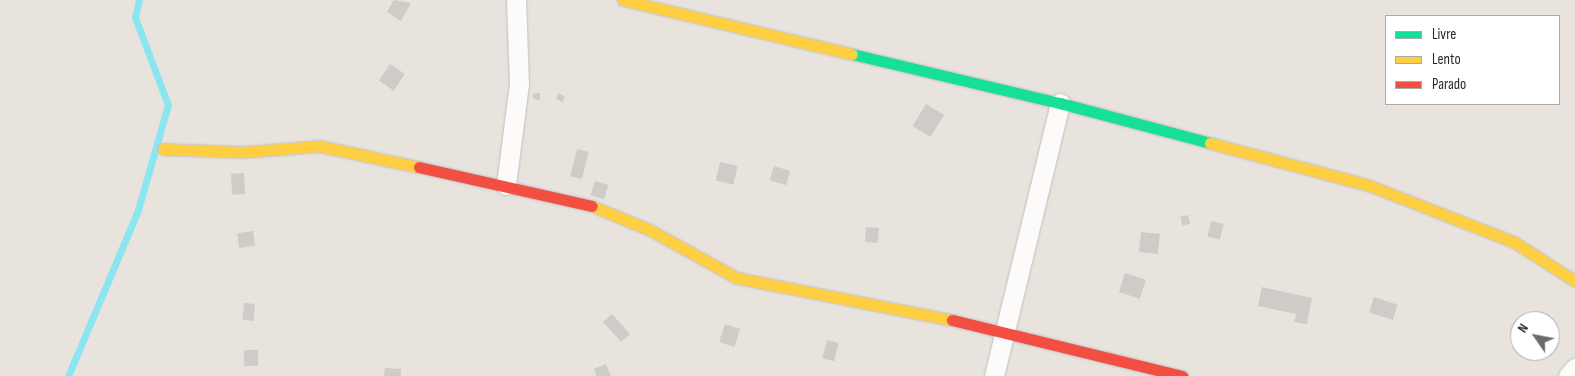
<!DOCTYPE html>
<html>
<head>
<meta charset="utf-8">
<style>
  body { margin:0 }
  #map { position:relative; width:1575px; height:376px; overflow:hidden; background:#e9e3de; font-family:"Sofia Sans Condensed",sans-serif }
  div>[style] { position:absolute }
  .stream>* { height:7px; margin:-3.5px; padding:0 3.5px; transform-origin:3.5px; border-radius:3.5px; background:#8ce6f1 }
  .building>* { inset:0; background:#cfccc8; transform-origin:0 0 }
  .roads { filter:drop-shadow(0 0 1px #c2c0c0) drop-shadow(0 0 1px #c2c0c0) }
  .street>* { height:19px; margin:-9.5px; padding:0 9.5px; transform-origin:9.5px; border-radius:9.5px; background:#fcfbfa }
  .fast>* { height:11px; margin:-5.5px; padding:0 5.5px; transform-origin:5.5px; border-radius:5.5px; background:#16e098 }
  .slow>* { height:11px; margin:-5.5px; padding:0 5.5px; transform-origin:5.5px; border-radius:5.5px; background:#ffcf43 }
  .jam>* { height:11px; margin:-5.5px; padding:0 5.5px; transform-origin:5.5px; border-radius:5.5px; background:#f24e42 }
  span { translate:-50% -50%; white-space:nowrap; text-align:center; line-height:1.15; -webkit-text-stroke:4.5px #fff; paint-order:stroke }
  .legend { position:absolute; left:1385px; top:15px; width:175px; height:90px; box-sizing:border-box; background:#fff; border:1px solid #aaa; margin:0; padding:6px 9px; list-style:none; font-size:15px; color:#2a2a2a }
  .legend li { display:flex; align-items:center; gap:10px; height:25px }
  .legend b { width:25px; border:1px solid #aaa }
  .north { position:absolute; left:1510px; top:311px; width:50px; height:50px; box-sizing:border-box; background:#fff; border:1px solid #aaa; border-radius:50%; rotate:303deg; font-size:14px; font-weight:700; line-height:20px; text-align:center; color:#2a2a2a }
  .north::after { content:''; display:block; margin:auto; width:18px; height:22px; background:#6d6b69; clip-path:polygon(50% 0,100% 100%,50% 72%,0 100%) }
</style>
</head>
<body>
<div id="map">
  <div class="stream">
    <i style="left:68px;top:376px;width:180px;rotate:-67.1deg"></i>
    <i style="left:138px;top:210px;width:109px;rotate:-74.1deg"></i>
    <i style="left:168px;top:105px;width:94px;rotate:-110.6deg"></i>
    <i style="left:135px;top:17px;width:17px;rotate:-77deg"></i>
  </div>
  <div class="building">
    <i style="clip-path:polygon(394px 0,411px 3px,401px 21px,387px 12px)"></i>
    <i style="left:390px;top:64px;width:18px;height:20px;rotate:34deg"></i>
    <i style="clip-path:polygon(533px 93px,540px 93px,540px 100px,533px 99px)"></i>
    <i style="clip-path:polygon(559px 93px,565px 97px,562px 102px,556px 99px)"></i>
    <i style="left:926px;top:104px;width:21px;height:26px;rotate:31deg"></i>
    <i style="left:577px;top:149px;width:12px;height:28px;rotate:14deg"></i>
    <i style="left:720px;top:162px;width:18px;height:19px;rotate:13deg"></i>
    <i style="left:774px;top:166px;width:17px;height:15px;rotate:17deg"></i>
    <i style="left:244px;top:173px;width:21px;height:13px;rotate:87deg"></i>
    <i style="left:595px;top:181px;width:14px;height:15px;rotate:17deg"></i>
    <i style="left:1188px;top:215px;width:9px;height:8px;rotate:77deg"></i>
    <i style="left:1211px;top:221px;width:13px;height:16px;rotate:13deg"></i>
    <i style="left:866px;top:227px;width:13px;height:15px;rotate:4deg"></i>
    <i style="left:253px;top:231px;width:15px;height:16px;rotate:82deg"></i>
    <i style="left:1141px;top:232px;width:19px;height:20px;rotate:6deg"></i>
    <i style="left:1125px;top:273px;width:22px;height:20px;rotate:18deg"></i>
    <i style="clip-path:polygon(1262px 287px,1312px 298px,1307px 324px,1294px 322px,1296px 314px,1258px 306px)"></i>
    <i style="left:1374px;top:297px;width:25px;height:16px;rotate:18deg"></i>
    <i style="left:244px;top:303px;width:11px;height:17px;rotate:5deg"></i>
    <i style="left:612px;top:314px;width:27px;height:12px;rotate:48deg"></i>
    <i style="left:725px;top:324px;width:16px;height:19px;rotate:18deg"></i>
    <i style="left:827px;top:340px;width:12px;height:19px;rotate:14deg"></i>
    <i style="left:244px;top:350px;width:14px;height:16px"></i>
    <i style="clip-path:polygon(606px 364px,611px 376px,596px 376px,594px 369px)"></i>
    <i style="clip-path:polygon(385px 368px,401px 369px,401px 376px,384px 376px)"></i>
  </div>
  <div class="roads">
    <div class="street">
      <i style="left:506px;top:185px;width:102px;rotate:-82.7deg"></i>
      <i style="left:519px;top:84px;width:84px;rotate:-92deg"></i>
      <i style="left:994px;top:376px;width:281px;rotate:-76.4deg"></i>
      <i style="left:1568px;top:376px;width:11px;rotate:-49deg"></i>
    </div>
    <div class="fast">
      <i style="left:852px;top:54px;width:214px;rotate:13.3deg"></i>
      <i style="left:1060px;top:103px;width:155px;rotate:14.9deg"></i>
    </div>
    <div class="slow">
      <i style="left:623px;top:0;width:235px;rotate:13.3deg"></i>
      <i style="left:1210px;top:143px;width:163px;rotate:14.9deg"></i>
      <i style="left:1368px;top:185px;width:157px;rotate:21.3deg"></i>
      <i style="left:1514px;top:242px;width:72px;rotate:32.6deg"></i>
      <i style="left:163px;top:149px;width:80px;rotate:2.1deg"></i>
      <i style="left:243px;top:152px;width:76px;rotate:-4.5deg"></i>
      <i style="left:319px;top:146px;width:102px;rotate:11.9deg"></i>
      <i style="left:592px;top:206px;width:63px;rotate:22.5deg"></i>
      <i style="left:650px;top:230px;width:99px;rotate:28.9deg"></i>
      <i style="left:737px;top:278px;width:219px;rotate:11.1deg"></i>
    </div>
    <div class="jam">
      <i style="left:419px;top:167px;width:177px;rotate:12.7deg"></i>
      <i style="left:952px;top:320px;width:237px;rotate:13.7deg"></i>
    </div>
  </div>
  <ul class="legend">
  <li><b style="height:6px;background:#16e098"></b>Livre</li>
  <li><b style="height:6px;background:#ffcf43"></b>Lento</li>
  <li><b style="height:6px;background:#f24e42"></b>Parado</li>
  </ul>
  <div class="north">N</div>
</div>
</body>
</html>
